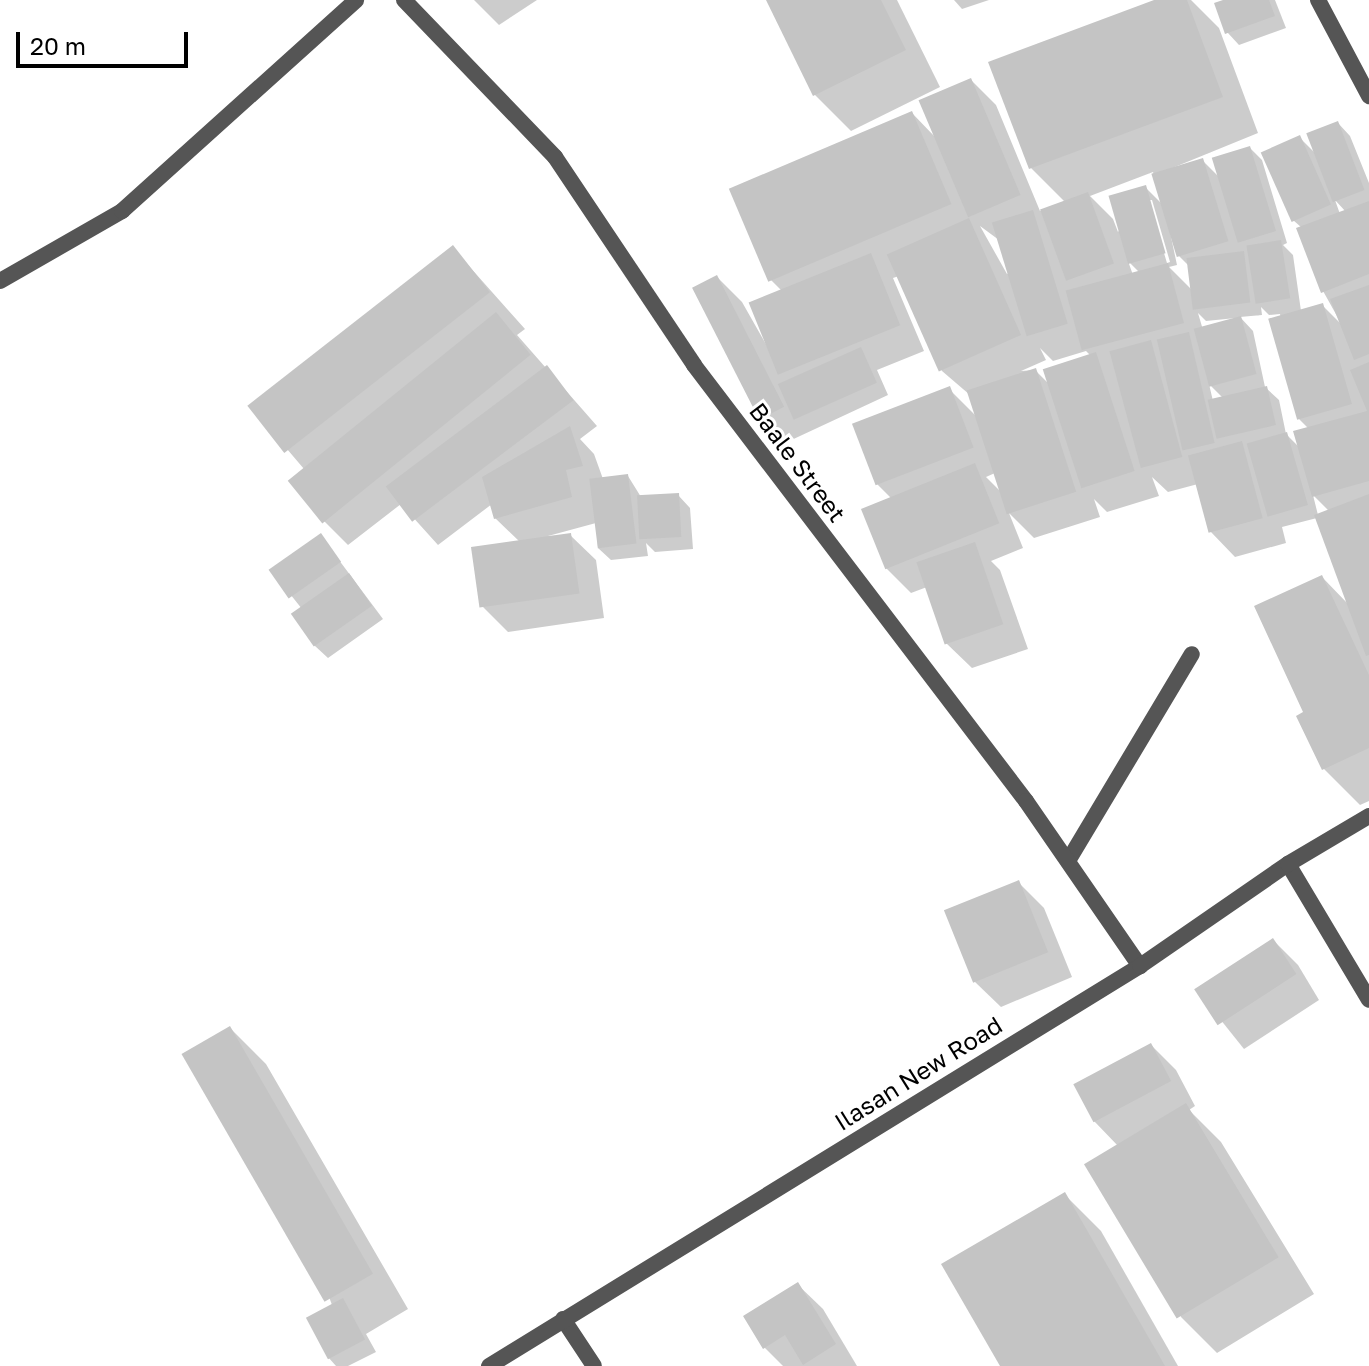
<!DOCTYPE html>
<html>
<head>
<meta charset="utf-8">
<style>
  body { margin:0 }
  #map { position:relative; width:1369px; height:1366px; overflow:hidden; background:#fff; font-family:"Golos Text",sans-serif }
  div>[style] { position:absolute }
  .shadow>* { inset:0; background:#0003 }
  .building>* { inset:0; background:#c4c4c4; transform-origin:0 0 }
  .lane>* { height:16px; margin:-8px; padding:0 8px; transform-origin:8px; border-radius:8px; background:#555 }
  .street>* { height:16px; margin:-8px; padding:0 8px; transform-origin:8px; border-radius:8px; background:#555 }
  span { translate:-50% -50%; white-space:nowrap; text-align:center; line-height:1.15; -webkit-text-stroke:6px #fff; paint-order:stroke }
  .street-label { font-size:24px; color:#000 }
  .scale { position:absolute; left:16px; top:32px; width:172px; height:36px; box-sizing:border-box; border:4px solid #000; border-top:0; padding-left:10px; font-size:24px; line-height:28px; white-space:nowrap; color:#000; -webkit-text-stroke:6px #fff; paint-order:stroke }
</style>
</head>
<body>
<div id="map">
  <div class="shadow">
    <i style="clip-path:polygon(474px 0,537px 0,499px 25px)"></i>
    <i style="clip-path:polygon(768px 0,897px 0,940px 87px,851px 131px,815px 95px)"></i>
    <i style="clip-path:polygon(954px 0,989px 0,962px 9px)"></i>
    <i style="clip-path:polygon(evenodd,1160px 0,1191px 0,1219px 28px,1258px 133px,1160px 173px,1202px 160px,1220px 178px,1250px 148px,1262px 160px,1287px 243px,1283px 245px,1293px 255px,1301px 311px,1322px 305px,1342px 325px,1323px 291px,1302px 228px,1293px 220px,1299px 137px,1318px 156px,1338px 123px,1350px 136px,1369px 183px,1369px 801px,1360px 805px,1324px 769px,1305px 713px,1322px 577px,1349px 605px,1317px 518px,1282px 527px,1286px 543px,1235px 557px,1210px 531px,1198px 484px,1168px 492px,1152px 477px,1159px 496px,1107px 512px,1094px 499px,1100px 517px,1034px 538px,1009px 513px,1023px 548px,991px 561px,1000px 570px,1028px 649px,972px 668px,946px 643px,927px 587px,911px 593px,886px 568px,892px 499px,877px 484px,949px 389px,977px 417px,970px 395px,942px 371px,899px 276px,893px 278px,924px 351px,877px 370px,888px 395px,785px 443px,759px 418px,717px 277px,742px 302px,771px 353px,782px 291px,769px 278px,912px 113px,936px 138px,971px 80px,996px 105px,1040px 211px,1065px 202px,1031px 168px,1160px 0,1153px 172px,1163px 205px,1145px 187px,1118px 232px,1113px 219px,1090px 196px,1153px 172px,1160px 0,1148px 200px,1152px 200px,1170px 262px,1167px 263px,1148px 200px,1160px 0,1335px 200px,1346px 212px,1340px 214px,1335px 200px,1160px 0,1167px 218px,1179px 256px,1189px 266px,1192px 290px,1169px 267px,1177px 265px,1167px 218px,1160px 0,980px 226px,999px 240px,1009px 273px,1007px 274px,980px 226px,1160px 0,1128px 261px,1140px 273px,1133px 275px,1128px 261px,1160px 0,1261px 307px,1269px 315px,1280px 314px,1299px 419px,1309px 429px,1300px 448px,1286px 434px,1279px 400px,1265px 387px,1253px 331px,1240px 317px,1262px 315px,1261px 307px,1160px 0,1198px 313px,1206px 321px,1236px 318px,1203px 330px,1198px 313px,1160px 0,1040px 348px,1053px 361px,1086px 351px,1091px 356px,1050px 385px,1035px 370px,1021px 371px,1046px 360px,1040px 348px,1160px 0,1209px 384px,1223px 398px,1213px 401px,1209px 384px,1160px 0,995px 473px,1002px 493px,986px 477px,995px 473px,1160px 0,1313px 495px,1329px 511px,1318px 515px,1313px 495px)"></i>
    <i style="clip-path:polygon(1229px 0,1275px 0,1286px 28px,1239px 45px,1227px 32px)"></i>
    <i style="clip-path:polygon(452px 247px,525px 329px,517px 335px,597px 426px,580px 439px,594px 454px,603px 479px,628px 476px,641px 497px,678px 495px,690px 508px,693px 549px,655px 552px,646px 543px,648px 556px,611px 560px,598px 548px,596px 523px,548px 536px,570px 535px,596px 560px,604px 618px,508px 632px,483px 607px,520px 542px,495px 518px,492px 504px,438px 545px,401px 504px,348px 545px,323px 520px,304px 469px,252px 408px)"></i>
    <i style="clip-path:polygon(321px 536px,383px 619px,328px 658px,315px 646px,302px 609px,271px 570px)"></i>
    <i style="clip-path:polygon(1019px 883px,1044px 908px,1072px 977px,1001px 1007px,975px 982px)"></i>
    <i style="clip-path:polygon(1273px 940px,1298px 965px,1319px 1000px,1244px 1049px,1196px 989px)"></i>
    <i style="clip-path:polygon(230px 1028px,266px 1064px,408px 1309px,366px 1334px,376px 1352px,348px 1366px,336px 1366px,328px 1357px,332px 1305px)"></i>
    <i style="clip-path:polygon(1151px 1045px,1176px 1070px,1195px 1106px,1189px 1110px,1221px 1142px,1314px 1294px,1217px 1353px,1181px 1317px,1119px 1147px,1094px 1121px,1075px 1085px)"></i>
    <i style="clip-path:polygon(1065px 1195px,1101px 1231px,1178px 1366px,1002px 1366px)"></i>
    <i style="clip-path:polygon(797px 1284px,823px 1309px,857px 1366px,783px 1366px,765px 1348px,746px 1317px)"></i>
  </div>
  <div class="building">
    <i style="clip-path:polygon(766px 0,881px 0,906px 50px,813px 96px)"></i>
    <i style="clip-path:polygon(1154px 0,1187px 0,1223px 97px,1029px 169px,988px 62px)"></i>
    <i style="clip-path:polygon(1223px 0,1269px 0,1275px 16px,1225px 34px,1214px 3px)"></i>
    <i style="left:971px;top:78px;width:127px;height:57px;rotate:67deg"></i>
    <i style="left:912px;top:111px;width:101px;height:199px;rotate:67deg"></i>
    <i style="left:1338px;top:121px;width:74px;height:34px;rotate:69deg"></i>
    <i style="left:1300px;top:135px;width:76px;height:43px;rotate:66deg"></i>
    <i style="left:1250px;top:146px;width:89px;height:40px;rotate:73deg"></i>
    <i style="left:1203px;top:158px;width:87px;height:54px;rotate:73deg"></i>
    <i style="left:1146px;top:185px;width:71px;height:39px;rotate:74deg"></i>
    <i style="left:1088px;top:192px;width:76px;height:51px;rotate:70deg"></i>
    <i style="clip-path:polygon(1369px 201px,1369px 274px,1321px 293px,1296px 228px)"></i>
    <i style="left:1033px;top:210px;width:119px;height:43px;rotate:73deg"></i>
    <i style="left:969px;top:218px;width:128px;height:90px;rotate:66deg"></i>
    <i style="left:1281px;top:240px;width:59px;height:35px;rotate:81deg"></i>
    <i style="left:453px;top:245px;width:60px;height:261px;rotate:52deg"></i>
    <i style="left:1244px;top:251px;width:52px;height:58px;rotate:83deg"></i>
    <i style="left:871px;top:253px;width:78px;height:132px;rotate:68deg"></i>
    <i style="left:1168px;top:263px;width:62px;height:106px;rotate:75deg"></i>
    <i style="left:717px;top:275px;width:148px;height:28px;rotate:63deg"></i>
    <i style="clip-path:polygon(1369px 285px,1369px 354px,1354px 360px,1330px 299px)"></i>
    <i style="left:1323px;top:303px;width:105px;height:57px;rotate:74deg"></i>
    <i style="left:496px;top:312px;width:55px;height:268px;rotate:51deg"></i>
    <i style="left:1241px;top:316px;width:60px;height:49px;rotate:75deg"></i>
    <i style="left:1189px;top:332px;width:114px;height:33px;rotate:77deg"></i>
    <i style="left:1151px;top:340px;width:121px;height:43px;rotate:75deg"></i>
    <i style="left:861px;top:347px;width:39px;height:91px;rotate:66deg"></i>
    <i style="left:1096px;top:352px;width:125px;height:56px;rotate:72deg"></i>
    <i style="clip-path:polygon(1369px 362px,1369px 481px,1312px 497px,1293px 431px,1367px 411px,1350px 370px)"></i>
    <i style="left:547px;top:365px;width:44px;height:202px;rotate:53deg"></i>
    <i style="left:1036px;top:368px;width:130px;height:73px;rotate:72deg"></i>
    <i style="left:950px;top:386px;width:66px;height:105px;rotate:69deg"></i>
    <i style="left:1267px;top:386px;width:40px;height:61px;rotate:77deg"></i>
    <i style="clip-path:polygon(570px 426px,583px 466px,566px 470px,572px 497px,494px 519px,482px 477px)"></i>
    <i style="left:1287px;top:432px;width:76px;height:42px;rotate:74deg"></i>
    <i style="left:1242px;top:441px;width:80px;height:56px;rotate:75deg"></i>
    <i style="left:975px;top:463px;width:65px;height:123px;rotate:68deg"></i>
    <i style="left:628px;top:474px;width:70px;height:39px;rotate:83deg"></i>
    <i style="left:679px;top:493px;width:44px;height:42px;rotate:87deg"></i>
    <i style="clip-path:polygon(1369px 494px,1369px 655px,1366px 656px,1314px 515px)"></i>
    <i style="left:321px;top:533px;width:35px;height:64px;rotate:55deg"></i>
    <i style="left:571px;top:533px;width:61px;height:101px;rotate:82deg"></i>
    <i style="left:975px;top:542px;width:87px;height:62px;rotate:71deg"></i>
    <i style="left:349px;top:573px;width:40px;height:71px;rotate:55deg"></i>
    <i style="clip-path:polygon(1322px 575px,1369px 675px,1369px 748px,1322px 770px,1296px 716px,1303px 712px,1254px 606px)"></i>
    <i style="left:1019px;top:880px;width:78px;height:81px;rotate:68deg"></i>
    <i style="left:1273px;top:938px;width:43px;height:94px;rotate:57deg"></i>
    <i style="left:230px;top:1026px;width:286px;height:56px;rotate:60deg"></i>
    <i style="left:1151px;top:1043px;width:43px;height:88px;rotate:62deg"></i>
    <i style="left:1186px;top:1103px;width:180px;height:119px;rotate:59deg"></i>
    <i style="clip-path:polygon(1065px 1192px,1165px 1366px,1000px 1366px,941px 1264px)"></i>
    <i style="clip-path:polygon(798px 1282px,836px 1344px,803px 1365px,785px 1335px,763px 1349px,743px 1316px)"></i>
    <i style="left:343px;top:1298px;width:47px;height:42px;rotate:62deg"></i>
  </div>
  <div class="lane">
    <i style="left:0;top:281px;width:141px;rotate:-29.8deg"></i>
    <i style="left:122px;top:211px;width:315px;rotate:-42deg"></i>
    <i style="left:1068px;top:861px;width:241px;rotate:-59.1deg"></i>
  </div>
  <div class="street">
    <i style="left:404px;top:0;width:218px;rotate:46.1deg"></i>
    <i style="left:555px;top:157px;width:250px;rotate:56.2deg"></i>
    <i style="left:694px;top:365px;width:548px;rotate:52.71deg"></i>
    <i style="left:1026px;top:801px;width:201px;rotate:55.4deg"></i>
    <i style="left:1318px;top:0;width:109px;rotate:62deg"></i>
    <i style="left:1288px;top:864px;width:158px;rotate:59.2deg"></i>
    <i style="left:563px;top:1319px;width:56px;rotate:56.6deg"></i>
    <i style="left:489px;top:1366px;width:764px;rotate:-31.57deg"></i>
    <i style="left:1140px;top:966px;width:180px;rotate:-34.6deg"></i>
    <i style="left:1288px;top:864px;width:94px;rotate:-30.7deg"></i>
  </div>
  <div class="street-label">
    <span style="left:798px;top:462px;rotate:53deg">Baale Street</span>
    <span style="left:918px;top:1073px;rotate:-32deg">Ilasan New Road</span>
  </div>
  <div class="scale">20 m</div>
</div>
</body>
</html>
